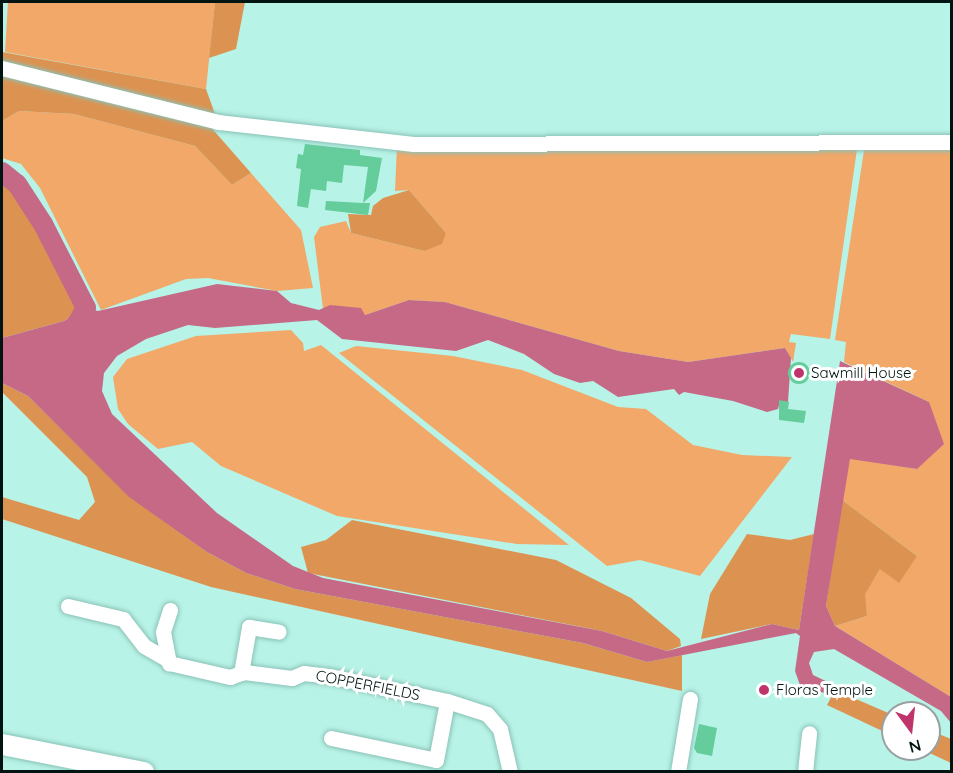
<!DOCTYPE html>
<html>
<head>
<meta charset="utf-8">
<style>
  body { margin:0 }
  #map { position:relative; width:953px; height:773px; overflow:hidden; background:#b8f3e7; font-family:Quicksand,sans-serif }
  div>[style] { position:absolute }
  .green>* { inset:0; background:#f1a869 }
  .forest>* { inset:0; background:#dc9352 }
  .water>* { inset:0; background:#c56986 }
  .river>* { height:20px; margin:-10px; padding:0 10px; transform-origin:10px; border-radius:10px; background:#c56986 }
  .building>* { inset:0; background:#65cc9c }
  .round { border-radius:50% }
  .roads { filter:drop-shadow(0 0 2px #8ac2b7) drop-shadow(0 0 2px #8ac2b7) }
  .minor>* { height:15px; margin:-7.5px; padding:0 7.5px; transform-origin:7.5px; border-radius:7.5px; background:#fff }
  .highway>* { height:21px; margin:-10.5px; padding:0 10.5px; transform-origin:10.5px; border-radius:10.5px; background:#fff }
  .dots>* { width:16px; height:16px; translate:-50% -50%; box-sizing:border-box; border:3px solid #fff; border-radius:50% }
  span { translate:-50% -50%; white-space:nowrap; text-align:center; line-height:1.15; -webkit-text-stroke:6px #fff; paint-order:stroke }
  .poi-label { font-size:15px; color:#001411 }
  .left { translate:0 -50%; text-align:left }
  .street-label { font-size:15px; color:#001411 }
  .frame { position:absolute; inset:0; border:3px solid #001411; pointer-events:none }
  .north { position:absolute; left:881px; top:701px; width:60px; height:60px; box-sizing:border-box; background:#fff; border:2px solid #99a1a0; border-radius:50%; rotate:165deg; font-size:16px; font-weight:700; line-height:24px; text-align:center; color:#001411 }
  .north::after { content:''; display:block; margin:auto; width:21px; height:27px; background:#bf346b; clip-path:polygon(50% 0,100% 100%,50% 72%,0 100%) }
</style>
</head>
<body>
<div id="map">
  <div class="green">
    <i style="clip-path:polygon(8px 2px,215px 2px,206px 89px,5px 52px)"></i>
    <i style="clip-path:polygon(19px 111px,74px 114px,195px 146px,232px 185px,251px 173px,301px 230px,313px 288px,277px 291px,208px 278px,186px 279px,101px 310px,40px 188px,21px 164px,2px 158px,2px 121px)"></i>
    <i style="clip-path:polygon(858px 142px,830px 339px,791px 334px,789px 342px,796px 343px,793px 362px,785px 348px,688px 362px,619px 351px,445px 302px,409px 300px,365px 315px,344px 307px,323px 309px,314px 237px,320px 227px,346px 221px,351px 233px,424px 251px,446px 233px,409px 190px,395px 191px,397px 146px)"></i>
    <i style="clip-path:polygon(865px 144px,951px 144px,951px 697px,835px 626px,867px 616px,864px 594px,880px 569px,917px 556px,842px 500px,850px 458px,917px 469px,929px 402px,844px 362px,846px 342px,835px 340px)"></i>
    <i style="clip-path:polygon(291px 330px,303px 343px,304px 351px,321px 345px,569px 545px,517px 544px,337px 516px,221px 466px,192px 442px,158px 449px,128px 424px,118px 409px,113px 377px,127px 359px,196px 336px)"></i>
    <i style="clip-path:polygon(356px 346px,453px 356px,522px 370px,618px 407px,646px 409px,693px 445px,742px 455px,792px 457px,700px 576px,640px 560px,607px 566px,339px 353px)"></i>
  </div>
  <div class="forest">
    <i style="clip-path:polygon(215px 2px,245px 2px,236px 49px,209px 58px)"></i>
    <i style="clip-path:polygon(2px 52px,206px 89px,215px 114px,2px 61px)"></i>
    <i style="clip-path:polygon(2px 73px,209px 125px,251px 173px,232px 185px,195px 146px,74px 114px,19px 111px,2px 121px)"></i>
    <i style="clip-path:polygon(2px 172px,17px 184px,43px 224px,86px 308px,64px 321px,2px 338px)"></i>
    <i style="clip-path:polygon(409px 190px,446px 233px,442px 244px,424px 251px,351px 233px,348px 214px,371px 215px,373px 206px,383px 198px)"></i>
    <i style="clip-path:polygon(2px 383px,28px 396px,129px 496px,207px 552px,246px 573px,295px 589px,583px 643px,647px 662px,682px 655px,682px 691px,211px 587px,2px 519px,2px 497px,79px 520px,95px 502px,87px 477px,2px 392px)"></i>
    <i style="clip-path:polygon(842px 500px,917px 556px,899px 583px,880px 569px,865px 594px,867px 616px,835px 626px,826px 606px)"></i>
    <i style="clip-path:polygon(352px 520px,556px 560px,631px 598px,680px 639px,681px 646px,667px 651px,602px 631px,308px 573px,301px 547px,326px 540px)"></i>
    <i style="clip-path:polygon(747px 534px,790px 540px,814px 534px,799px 630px,772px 624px,701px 639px,710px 594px)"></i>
    <i style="clip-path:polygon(835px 690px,893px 715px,893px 736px,827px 705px)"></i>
    <i style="clip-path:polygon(929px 730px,951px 739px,951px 763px,921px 749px,929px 749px)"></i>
  </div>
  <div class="water">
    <i style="clip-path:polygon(217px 284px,277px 291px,291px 303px,319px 310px,330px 305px,361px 308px,365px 315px,409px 300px,445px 302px,619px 351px,688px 362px,785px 348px,791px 358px,788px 402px,780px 401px,778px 409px,767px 412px,733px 401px,684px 392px,679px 395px,674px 389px,618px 397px,593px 381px,580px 383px,554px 374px,524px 354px,488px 340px,456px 351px,342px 339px,317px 320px,215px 328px,188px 325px,146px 339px,117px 356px,104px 373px,102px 391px,112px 414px,217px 513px,293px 566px,323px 578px,602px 631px,667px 651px,772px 624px,799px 630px,840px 361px,929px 402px,944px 444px,917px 469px,850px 459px,826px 606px,835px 626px,951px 697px,951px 723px,941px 711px,834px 649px,814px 652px,809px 663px,813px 675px,834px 685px,830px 694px,801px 688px,795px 671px,800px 636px,796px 633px,647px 662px,583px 643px,295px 589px,246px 573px,207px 552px,129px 497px,28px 396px,2px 383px,2px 338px,64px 321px,86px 308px,98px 311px)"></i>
  </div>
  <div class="river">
    <i style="left:2px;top:172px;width:19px;rotate:39deg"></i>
    <i style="left:17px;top:184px;width:48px;rotate:57deg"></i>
    <i style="left:43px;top:224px;width:94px;rotate:62.9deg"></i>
    <i style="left:86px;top:308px;width:24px;rotate:120deg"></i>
  </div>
  <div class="building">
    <i style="clip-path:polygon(305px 144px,360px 150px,360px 155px,382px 158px,376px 191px,363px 203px,370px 203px,368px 215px,325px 210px,326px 201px,363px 203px,368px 167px,344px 165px,342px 183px,327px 181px,326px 191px,311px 189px,308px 208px,297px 206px,301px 169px,296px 168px,298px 154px,303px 155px)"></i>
    <i class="round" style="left:788px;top:362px;width:22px;height:22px"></i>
    <i style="clip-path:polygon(779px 400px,789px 402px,788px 409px,806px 411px,804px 423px,779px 420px)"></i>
    <i style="clip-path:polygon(699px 724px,717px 728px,712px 756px,697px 753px,694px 748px)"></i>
  </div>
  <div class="roads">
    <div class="minor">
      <i style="left:2px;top:68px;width:223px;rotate:14deg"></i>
      <i style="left:218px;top:122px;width:196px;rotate:6.4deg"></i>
      <i style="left:413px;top:144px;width:539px;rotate:-0.21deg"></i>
      <i style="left:68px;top:606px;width:57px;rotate:13.3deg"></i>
      <i style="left:123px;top:619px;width:34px;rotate:52deg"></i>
      <i style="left:144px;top:646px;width:24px;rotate:30deg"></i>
      <i style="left:170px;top:610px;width:23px;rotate:108deg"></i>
      <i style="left:163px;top:632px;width:32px;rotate:79deg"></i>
      <i style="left:169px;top:663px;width:63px;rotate:12.9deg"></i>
      <i style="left:230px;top:677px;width:15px;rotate:-20deg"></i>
      <i style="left:244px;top:672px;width:48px;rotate:7.1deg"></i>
      <i style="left:292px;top:678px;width:13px;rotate:-23deg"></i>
      <i style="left:304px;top:673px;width:26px;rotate:7deg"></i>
      <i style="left:330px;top:676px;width:120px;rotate:12.1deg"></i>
      <i style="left:447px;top:701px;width:42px;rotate:18deg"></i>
      <i style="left:487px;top:714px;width:20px;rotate:49deg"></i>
      <i style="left:500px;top:729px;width:44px;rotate:76.9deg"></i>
      <i style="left:241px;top:673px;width:47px;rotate:-80.1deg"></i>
      <i style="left:249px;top:627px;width:30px;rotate:9deg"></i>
      <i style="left:331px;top:738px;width:107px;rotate:11.8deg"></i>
      <i style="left:436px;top:760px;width:60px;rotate:-79.4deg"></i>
      <i style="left:678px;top:772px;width:74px;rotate:-80.7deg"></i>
      <i style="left:805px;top:772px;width:39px;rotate:-84deg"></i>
    </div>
    <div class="highway">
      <i style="left:2px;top:744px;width:144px;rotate:11.2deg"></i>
    </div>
  </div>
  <div class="dots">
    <i style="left:799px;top:373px;background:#bf346b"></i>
    <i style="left:764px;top:690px;background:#bf346b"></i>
  </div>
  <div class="poi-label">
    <span class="left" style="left:811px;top:373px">Sawmill House</span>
    <span class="left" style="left:776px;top:690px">Floras Temple</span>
  </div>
  <div class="street-label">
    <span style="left:368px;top:685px;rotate:11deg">COPPERFIELDS</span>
  </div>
  <div class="frame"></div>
  <div class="north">N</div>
</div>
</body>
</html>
